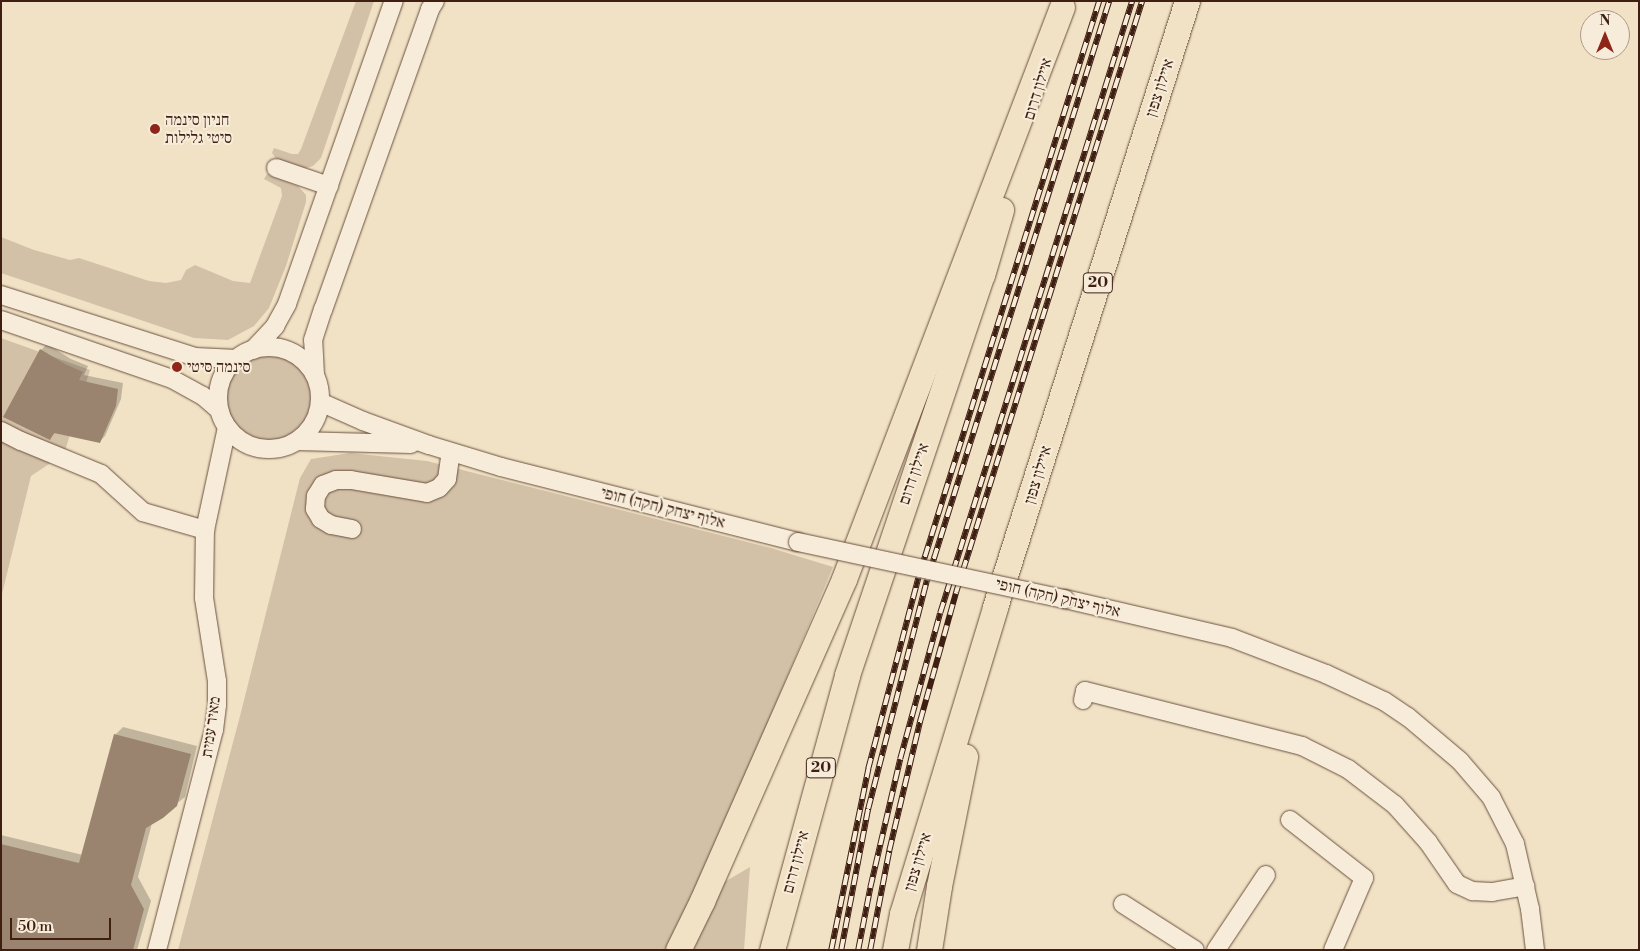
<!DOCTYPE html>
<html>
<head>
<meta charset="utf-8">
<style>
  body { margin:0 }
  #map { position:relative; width:1640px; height:951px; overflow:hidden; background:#f1e2c5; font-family:"Libre Bodoni","Frank Ruhl Libre",serif }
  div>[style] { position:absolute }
  .green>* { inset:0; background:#d3c1a7 }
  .round { border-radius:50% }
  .shadow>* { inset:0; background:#0003 }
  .building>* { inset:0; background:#9b846f }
  .roads { filter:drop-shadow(0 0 1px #6b503f) drop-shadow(0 0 1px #6b503f) }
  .minor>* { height:18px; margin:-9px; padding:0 9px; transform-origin:9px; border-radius:9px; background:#f6ecd9 }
  .minor>.ring { margin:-9px; padding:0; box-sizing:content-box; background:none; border:18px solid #f6ecd9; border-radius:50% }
  .highway>* { height:25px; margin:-12.5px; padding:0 12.5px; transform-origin:12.5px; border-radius:12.5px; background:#f1e2c5 }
  .rail>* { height:5.5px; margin-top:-2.75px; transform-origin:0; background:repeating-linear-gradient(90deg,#f6ecd9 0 11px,#3e1f12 0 22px); box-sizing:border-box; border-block:1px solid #3e1f12 }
  .bridges { filter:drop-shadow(0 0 1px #6b503f) drop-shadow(0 0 1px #6b503f) }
  .minor-bridge>* { height:18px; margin:-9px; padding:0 9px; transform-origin:9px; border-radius:9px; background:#f6ecd9 }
  .dots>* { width:14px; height:14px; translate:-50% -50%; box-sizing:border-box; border:2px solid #f6ecd9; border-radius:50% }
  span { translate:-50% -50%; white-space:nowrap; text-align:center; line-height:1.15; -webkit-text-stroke:4px #f6ecd9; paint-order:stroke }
  .shield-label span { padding:1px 4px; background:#f6ecd9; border:1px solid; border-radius:4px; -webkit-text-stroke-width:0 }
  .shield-label { font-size:15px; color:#3e1f12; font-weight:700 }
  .street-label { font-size:16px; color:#3e1f12 }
  .poi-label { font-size:16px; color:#3e1f12 }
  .left { translate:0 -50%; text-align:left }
  .frame { position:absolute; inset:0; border:2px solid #3e1f12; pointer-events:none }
  .north { position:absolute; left:1580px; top:10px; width:50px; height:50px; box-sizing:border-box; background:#f6ecd9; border:1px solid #ac9a89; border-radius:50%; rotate:0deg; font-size:14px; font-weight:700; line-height:20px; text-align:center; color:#3e1f12 }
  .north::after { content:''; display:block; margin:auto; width:18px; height:22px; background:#8f2418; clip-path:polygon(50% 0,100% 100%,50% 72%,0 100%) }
  .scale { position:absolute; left:10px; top:918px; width:101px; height:22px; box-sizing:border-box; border:2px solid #3e1f12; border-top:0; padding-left:6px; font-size:15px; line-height:18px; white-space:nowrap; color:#3e1f12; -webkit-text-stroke:4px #f6ecd9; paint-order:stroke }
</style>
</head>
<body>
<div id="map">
  <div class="green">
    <i style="clip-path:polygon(356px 1px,374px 1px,321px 158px,313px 166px,303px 169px,277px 160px,272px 153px,274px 148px,292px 154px,298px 154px,301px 149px)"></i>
    <i style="clip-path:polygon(267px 174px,298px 186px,306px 195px,306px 202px,286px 266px,269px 308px,254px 326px,228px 340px,194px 338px,1px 273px,1px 237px,34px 250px,70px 260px,79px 258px,149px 281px,166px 283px,181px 280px,186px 270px,195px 265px,233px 281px,250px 283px,282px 196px,281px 188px,264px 179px)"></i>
    <i style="clip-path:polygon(1px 338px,90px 370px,64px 454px,31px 476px,1px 598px)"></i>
    <i class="round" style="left:224px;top:353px;width:90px;height:90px"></i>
    <i style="clip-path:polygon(350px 453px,427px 461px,771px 548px,833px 567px,705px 874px,669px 950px,178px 950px,240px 716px,300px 478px,311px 459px)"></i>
    <i style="clip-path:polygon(750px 867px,744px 950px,690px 950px,721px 884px)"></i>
  </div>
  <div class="shadow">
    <i style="clip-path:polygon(47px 344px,71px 359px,88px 366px,84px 375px,123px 383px,121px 399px,105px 436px,99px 442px,56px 432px,50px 438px,5px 416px,41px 350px)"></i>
    <i style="clip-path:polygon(123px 727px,197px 746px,185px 797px,152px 823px,138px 877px,151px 901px,137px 950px,1px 950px,1px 835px,83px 855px,116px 734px)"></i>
  </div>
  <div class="building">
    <i style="clip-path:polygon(40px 349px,65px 364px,83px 372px,79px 380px,118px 389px,116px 406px,100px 443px,54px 433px,50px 440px,3px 417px)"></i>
    <i style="clip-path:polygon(114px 734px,191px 754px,177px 806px,163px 818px,146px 828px,131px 885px,144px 909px,133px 950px,1px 950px,1px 844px,79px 863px)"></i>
  </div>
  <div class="roads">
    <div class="minor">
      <i style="left:276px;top:168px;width:56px;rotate:18.8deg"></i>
      <i style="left:1px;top:295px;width:204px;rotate:17.7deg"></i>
      <i style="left:195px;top:357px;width:42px;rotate:2.7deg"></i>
      <i style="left:1px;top:320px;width:181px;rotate:19deg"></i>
      <i style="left:172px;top:379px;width:35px;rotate:29deg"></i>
      <i style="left:203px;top:396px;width:21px;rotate:41deg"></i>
      <i class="ring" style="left:218px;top:347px;width:84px;height:84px"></i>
      <i style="left:253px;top:350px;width:33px;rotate:-47deg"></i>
      <i style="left:275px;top:326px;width:25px;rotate:-61deg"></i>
      <i style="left:287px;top:304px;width:321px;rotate:-70.6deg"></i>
      <i style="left:315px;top:375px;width:35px;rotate:-93deg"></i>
      <i style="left:313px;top:340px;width:32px;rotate:-72deg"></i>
      <i style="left:323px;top:310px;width:319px;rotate:-70.4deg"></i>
      <i style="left:430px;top:9px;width:9px;rotate:-58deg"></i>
      <i style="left:320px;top:402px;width:47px;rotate:23.8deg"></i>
      <i style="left:363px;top:421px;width:70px;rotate:20deg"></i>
      <i style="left:429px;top:445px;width:75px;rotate:17deg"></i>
      <i style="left:501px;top:467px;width:306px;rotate:14.2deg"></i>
      <i style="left:1px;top:431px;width:22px;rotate:27deg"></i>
      <i style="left:21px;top:441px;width:87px;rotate:22.4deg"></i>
      <i style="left:101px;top:474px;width:57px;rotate:42.1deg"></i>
      <i style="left:143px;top:512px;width:65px;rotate:16.2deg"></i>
      <i style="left:297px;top:441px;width:114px;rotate:1.5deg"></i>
      <i style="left:352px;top:529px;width:21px;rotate:-169deg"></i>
      <i style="left:331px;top:525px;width:12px;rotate:-149deg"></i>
      <i style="left:321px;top:519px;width:12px;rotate:-121deg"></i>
      <i style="left:315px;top:509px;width:13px;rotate:-86deg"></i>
      <i style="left:316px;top:496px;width:13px;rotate:-58deg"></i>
      <i style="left:323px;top:485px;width:14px;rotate:-21deg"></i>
      <i style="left:336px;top:480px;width:15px"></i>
      <i style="left:351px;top:480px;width:77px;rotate:9.7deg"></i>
      <i style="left:427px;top:493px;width:13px;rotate:-23deg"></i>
      <i style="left:439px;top:488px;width:12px;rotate:-48deg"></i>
      <i style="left:447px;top:479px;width:27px;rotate:-82deg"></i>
      <i style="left:1065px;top:599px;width:171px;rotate:13.1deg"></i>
      <i style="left:1232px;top:638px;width:101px;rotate:21deg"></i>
      <i style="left:1326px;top:674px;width:64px;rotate:25deg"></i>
      <i style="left:1384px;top:701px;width:29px;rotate:34deg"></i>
      <i style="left:1408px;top:717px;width:68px;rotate:40.2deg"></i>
      <i style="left:1460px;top:761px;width:48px;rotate:49.3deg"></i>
      <i style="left:1491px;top:797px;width:53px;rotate:62.9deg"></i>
      <i style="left:1515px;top:844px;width:67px;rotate:77deg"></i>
      <i style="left:1530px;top:909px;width:41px;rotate:83deg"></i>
      <i style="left:1083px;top:700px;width:9px;rotate:-77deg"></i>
      <i style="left:1085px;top:691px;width:224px;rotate:14.2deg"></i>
      <i style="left:1302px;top:746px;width:51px;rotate:26.6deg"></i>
      <i style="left:1348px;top:769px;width:59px;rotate:37.5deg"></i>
      <i style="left:1395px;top:805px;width:50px;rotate:48.3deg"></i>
      <i style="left:1428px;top:842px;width:51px;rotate:55.4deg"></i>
      <i style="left:1457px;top:884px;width:17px;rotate:25deg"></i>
      <i style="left:1472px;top:891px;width:20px;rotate:3deg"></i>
      <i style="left:1492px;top:892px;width:34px;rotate:-10deg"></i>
      <i style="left:1290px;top:820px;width:94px;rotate:38.1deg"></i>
      <i style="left:1364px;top:878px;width:78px;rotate:113.3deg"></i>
      <i style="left:1123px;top:904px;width:85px;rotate:32.6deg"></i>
      <i style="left:157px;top:950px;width:227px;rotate:-75.5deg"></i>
      <i style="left:214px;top:730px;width:25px;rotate:-83deg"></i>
      <i style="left:217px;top:705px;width:24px;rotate:-90deg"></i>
      <i style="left:217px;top:681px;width:84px;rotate:-98.9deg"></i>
      <i style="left:204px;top:598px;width:68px;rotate:-89.2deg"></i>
      <i style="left:205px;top:530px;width:105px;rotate:-77.9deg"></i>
      <i style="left:1216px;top:950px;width:90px;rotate:-56.3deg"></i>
    </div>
    <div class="highway">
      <i style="left:678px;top:950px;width:55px;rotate:-63.9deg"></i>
      <i style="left:702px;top:901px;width:352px;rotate:-66.2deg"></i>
      <i style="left:844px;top:579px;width:612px;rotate:-69.14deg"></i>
      <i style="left:772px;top:950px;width:285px;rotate:-74.7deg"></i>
      <i style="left:847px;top:675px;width:422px;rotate:-71.4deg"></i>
      <i style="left:982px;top:275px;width:68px;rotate:-73.7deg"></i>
      <i style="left:895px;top:950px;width:37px;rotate:-79deg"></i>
      <i style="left:902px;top:914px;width:321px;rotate:-73.1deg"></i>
      <i style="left:995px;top:607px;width:636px;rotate:-72.42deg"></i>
      <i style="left:929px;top:950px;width:65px;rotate:-81.1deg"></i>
      <i style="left:939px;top:886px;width:132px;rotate:-78.6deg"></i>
    </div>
  </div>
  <div class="rail">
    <i style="left:831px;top:950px;width:185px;rotate:-78.4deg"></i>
    <i style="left:868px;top:769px;width:197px;rotate:-75.3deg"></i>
    <i style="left:918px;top:578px;width:605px;rotate:-72.58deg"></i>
    <i style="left:841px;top:950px;width:144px;rotate:-79.2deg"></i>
    <i style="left:868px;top:809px;width:236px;rotate:-75.6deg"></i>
    <i style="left:927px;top:580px;width:607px;rotate:-72.55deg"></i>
    <i style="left:858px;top:950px;width:63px;rotate:-79deg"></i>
    <i style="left:870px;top:888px;width:132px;rotate:-76.9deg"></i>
    <i style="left:900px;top:759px;width:151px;rotate:-74.7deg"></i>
    <i style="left:940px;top:613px;width:641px;rotate:-72.58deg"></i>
    <i style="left:870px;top:950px;width:101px;rotate:-79.1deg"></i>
    <i style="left:889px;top:851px;width:134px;rotate:-76.6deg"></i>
    <i style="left:920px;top:721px;width:134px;rotate:-74.4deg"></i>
    <i style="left:956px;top:592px;width:620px;rotate:-72.53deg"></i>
  </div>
  <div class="bridges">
    <div class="minor-bridge">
      <i style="left:798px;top:542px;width:273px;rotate:12.1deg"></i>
    </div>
  </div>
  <div class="dots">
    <i style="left:155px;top:129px;background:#8f2418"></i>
    <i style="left:177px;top:367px;background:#8f2418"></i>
  </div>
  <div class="shield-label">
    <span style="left:1098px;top:283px">20</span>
    <span style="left:821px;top:768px">20</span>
  </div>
  <div class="street-label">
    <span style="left:1160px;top:88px;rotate:-72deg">איילון צפון</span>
    <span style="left:1038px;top:89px;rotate:-73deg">איילון דרום</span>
    <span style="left:914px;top:474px;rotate:-71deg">איילון דרום</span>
    <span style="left:1038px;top:475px;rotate:-73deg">איילון צפון</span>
    <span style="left:663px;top:508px;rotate:14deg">אלוף יצחק (חקה) חופי</span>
    <span style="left:1058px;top:598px;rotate:13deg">אלוף יצחק (חקה) חופי</span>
    <span style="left:211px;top:727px;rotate:-82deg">מאיר עמית</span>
    <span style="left:796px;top:862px;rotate:-75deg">איילון דרום</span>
    <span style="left:918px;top:862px;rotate:-73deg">איילון צפון</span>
  </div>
  <div class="poi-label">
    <span class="left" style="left:165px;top:129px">חניון סינמה<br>סיטי גלילות</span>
    <span class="left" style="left:187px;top:367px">סינמה סיטי</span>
  </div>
  <div class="frame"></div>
  <div class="north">N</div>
  <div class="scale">50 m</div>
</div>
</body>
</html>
